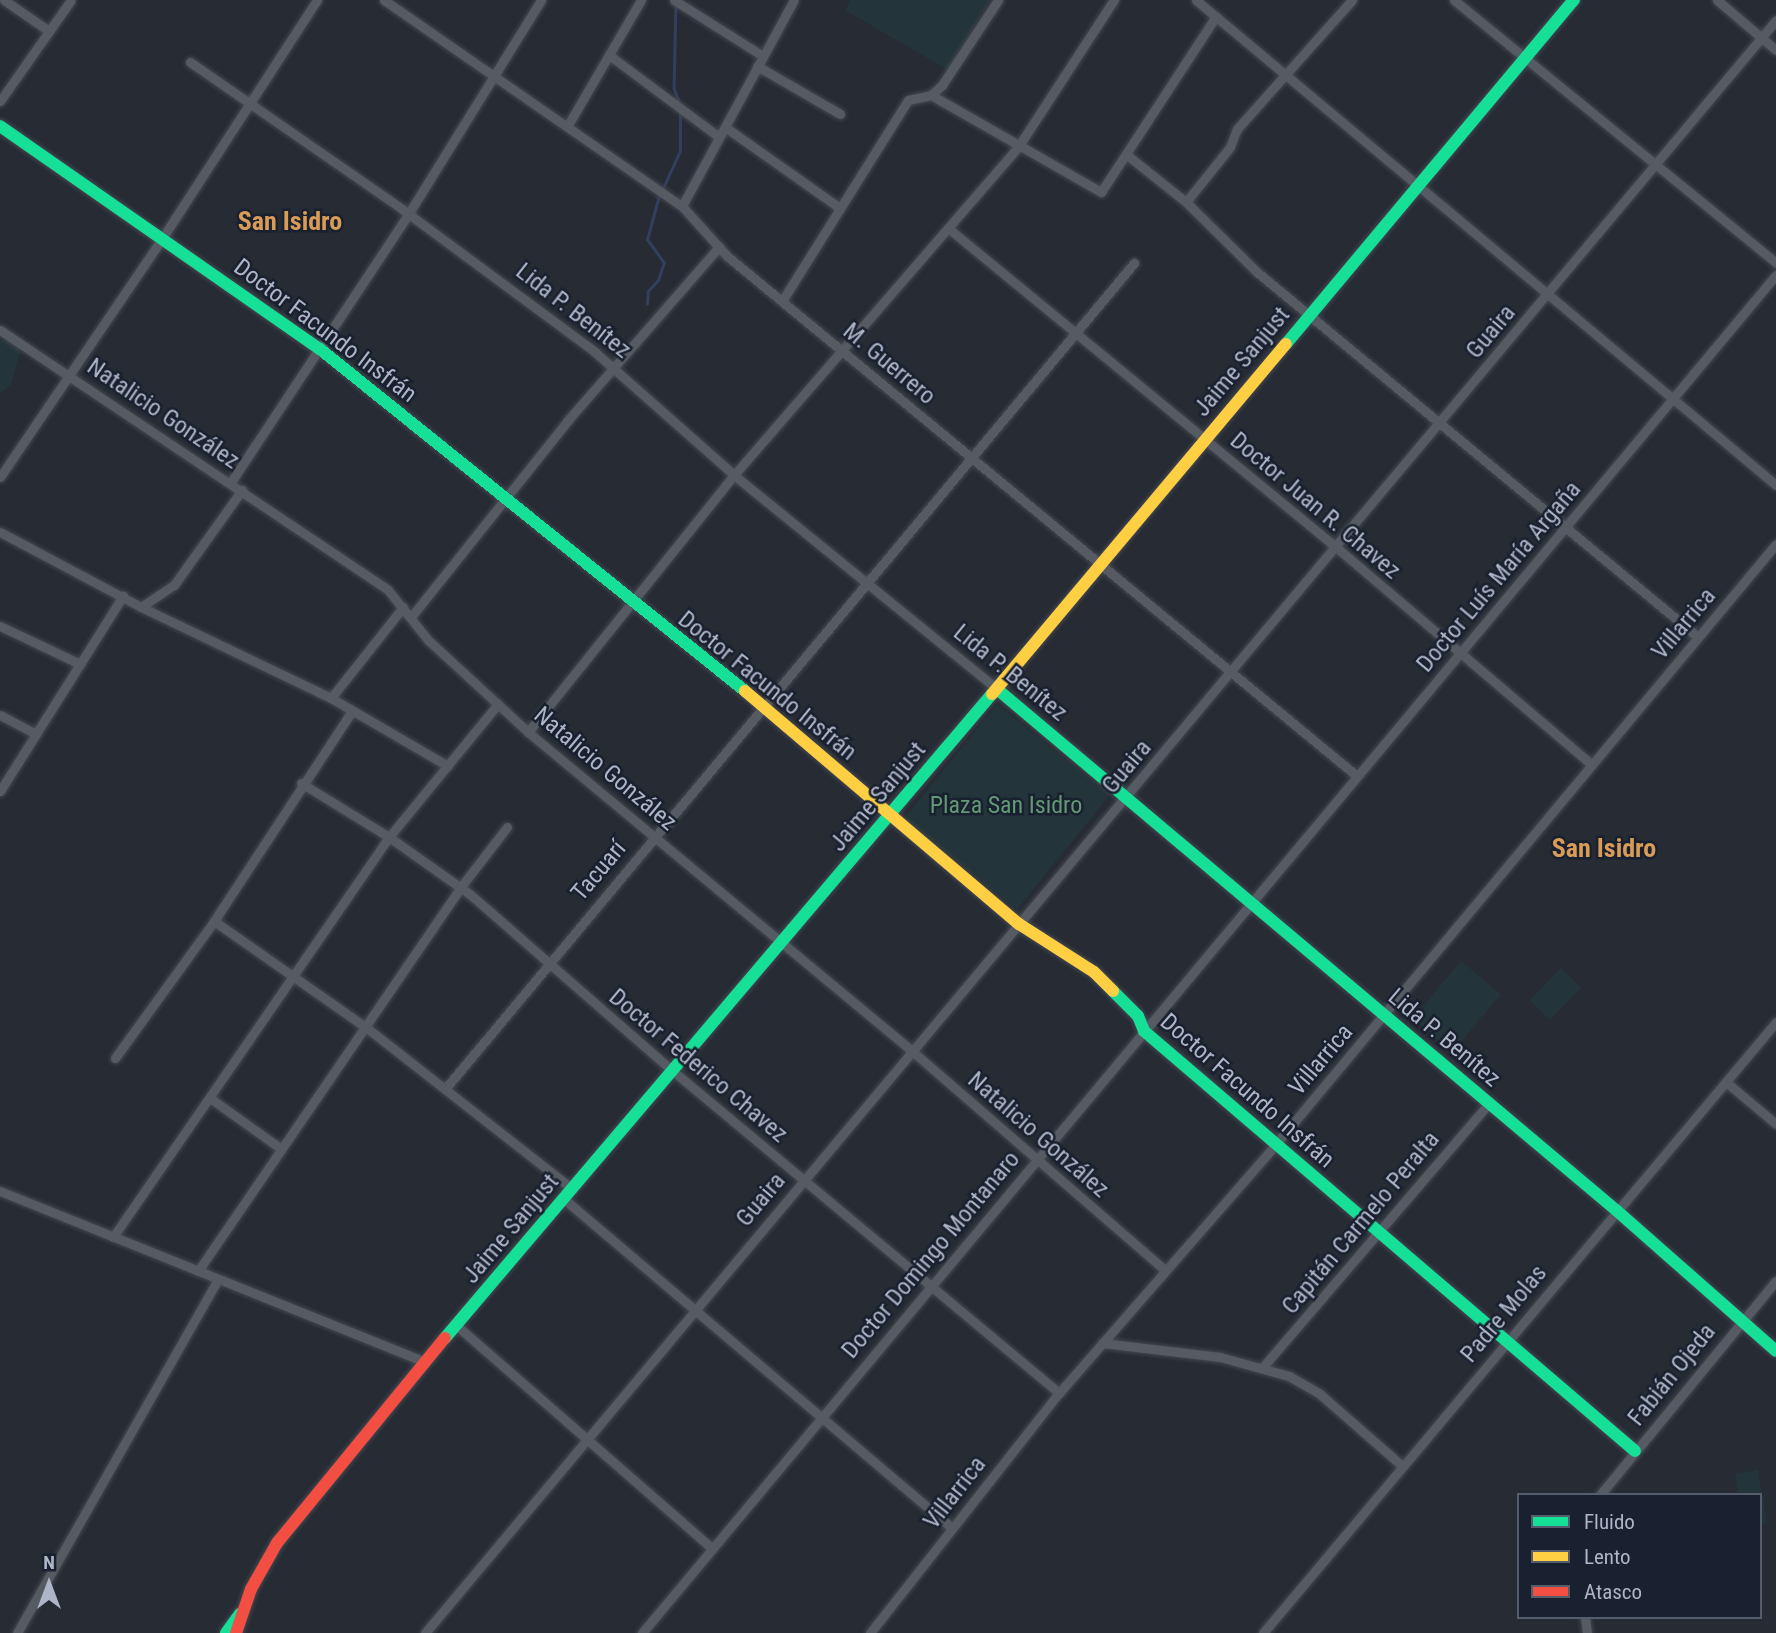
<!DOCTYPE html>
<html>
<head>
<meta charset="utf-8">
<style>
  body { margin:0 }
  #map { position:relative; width:1776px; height:1633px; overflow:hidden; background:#262b34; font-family:"Roboto Condensed",sans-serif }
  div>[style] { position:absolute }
  .green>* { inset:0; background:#23353a; transform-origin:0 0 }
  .stream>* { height:2.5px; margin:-1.25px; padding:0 1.25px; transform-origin:1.25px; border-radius:1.25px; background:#31405f }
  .roads { filter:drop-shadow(0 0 2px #44474f) drop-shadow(0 0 2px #44474f) }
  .street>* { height:9px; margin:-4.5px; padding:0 4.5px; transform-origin:4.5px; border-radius:4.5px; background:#565a63 }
  .fast>* { height:12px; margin:-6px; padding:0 6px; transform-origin:6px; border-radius:6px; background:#16e098 }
  .slow>* { height:12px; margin:-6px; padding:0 6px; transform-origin:6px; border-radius:6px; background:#ffcf43 }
  .jam>* { height:12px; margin:-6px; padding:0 6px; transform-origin:6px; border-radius:6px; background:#f24e42 }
  span { translate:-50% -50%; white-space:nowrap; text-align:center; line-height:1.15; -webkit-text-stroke:5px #19202f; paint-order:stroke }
  .street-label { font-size:24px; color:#aeb5c7 }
  .park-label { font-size:24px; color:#649976 }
  .neighbourhood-label { font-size:26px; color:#d99c57; font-weight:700 }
  .legend { position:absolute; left:1517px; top:1493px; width:245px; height:126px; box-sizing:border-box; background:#19202f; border:2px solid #555c6c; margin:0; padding:9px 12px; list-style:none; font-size:21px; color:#aeb5c7 }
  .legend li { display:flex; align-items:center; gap:14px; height:35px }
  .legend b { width:35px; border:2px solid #555c6c }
  .north { position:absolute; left:14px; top:1549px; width:70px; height:70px; -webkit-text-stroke:5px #19202f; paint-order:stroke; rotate:0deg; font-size:19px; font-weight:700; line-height:28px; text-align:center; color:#aeb5c7 }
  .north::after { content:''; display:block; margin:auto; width:24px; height:32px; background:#aeb5c7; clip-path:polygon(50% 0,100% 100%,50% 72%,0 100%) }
</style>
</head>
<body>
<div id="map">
  <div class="green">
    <i style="clip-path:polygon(851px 0,990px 0,948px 70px,845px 10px)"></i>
    <i style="clip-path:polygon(0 340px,17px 342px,21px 349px,11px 385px,0 393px)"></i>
    <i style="left:997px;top:704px;width:145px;height:147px;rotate:39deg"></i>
    <i style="left:1461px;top:961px;width:52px;height:75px;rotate:40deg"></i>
    <i style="left:1561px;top:968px;width:28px;height:45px;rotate:44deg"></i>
    <i style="clip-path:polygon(1758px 1470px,1767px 1523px,1760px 1525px,1760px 1495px,1738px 1495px,1735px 1474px)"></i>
  </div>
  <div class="stream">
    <i style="left:676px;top:3px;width:85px;rotate:91.3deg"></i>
    <i style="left:674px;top:88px;width:17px;rotate:69deg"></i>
    <i style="left:647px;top:304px;width:13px;rotate:-86deg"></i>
    <i style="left:648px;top:291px;width:15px;rotate:-48deg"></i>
    <i style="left:658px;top:280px;width:18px;rotate:-71deg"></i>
    <i style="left:664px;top:263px;width:29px;rotate:-126deg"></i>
    <i style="left:647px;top:240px;width:42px;rotate:-75deg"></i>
    <i style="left:658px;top:199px;width:53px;rotate:-65.4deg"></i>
    <i style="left:680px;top:151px;width:40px;rotate:-90deg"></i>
  </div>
  <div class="roads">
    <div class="street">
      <i style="left:4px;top:0;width:55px;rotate:34.6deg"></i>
      <i style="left:384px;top:0;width:362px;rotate:34.7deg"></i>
      <i style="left:682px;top:206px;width:67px;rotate:48deg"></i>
      <i style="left:727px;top:256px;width:817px;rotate:39.54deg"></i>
      <i style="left:674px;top:0;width:105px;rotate:32.2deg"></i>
      <i style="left:1196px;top:0;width:756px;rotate:39.9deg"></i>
      <i style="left:1454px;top:0;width:416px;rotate:39.2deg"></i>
      <i style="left:1717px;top:0;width:77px;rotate:40.3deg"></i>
      <i style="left:609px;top:55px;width:137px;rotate:36.7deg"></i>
      <i style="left:190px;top:62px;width:258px;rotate:34.7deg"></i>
      <i style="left:402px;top:209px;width:240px;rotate:36.5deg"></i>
      <i style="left:595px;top:352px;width:186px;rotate:41.5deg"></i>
      <i style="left:734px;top:475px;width:339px;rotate:39.1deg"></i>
      <i style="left:757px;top:66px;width:96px;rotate:30deg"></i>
      <i style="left:931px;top:95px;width:196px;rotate:29.7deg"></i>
      <i style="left:1101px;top:192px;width:210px;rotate:-56.8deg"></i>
      <i style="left:0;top:101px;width:123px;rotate:-54.9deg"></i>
      <i style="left:568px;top:125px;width:145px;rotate:-59.7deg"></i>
      <i style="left:725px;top:127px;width:141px;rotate:35.2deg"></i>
      <i style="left:1127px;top:155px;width:75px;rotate:38.5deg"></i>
      <i style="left:1186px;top:202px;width:100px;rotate:44.6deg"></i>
      <i style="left:1257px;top:272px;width:572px;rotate:39.61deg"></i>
      <i style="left:1186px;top:202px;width:70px;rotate:-51.3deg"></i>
      <i style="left:1230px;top:147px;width:19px;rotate:-69deg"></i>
      <i style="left:1237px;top:129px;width:173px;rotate:-48.3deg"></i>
      <i style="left:682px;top:206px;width:234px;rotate:-61.5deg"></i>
      <i style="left:948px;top:228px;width:502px;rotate:39.43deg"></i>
      <i style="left:1336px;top:547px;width:335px;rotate:40.4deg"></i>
      <i style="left:782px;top:301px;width:237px;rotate:-57.9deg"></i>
      <i style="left:908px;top:100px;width:24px;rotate:-12deg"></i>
      <i style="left:931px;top:95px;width:15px;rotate:-42deg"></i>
      <i style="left:942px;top:85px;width:102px;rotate:-56.6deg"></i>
      <i style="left:0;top:330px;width:467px;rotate:33.8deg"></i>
      <i style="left:388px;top:590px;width:64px;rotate:51.3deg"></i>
      <i style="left:428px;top:640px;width:136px;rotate:42.6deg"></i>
      <i style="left:528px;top:732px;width:498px;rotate:39.7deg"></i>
      <i style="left:911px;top:1050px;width:335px;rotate:40.9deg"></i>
      <i style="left:0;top:477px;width:290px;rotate:-55.8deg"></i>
      <i style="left:163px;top:237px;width:283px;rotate:-57deg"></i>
      <i style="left:231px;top:482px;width:323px;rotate:-56.5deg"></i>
      <i style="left:409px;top:213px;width:251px;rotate:-58.2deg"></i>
      <i style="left:0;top:532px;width:160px;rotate:28deg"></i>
      <i style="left:141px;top:607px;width:211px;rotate:25.6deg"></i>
      <i style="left:331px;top:698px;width:135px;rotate:30.2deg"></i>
      <i style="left:141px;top:607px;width:40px;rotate:-34deg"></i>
      <i style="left:174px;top:585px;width:117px;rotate:-54.4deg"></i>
      <i style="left:411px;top:617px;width:252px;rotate:-51.4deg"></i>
      <i style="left:568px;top:420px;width:230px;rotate:-48.9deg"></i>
      <i style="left:0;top:626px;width:89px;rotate:25.4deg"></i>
      <i style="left:331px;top:698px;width:116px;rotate:-51.6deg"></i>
      <i style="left:0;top:715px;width:41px;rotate:27.8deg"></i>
      <i style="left:528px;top:732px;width:329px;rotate:-51.3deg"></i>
      <i style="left:734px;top:475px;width:434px;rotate:-49.1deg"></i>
      <i style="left:1018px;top:147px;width:176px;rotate:-56.9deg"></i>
      <i style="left:301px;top:783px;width:103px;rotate:31.5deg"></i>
      <i style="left:389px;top:837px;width:100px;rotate:35.3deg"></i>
      <i style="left:471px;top:895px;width:268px;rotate:41.1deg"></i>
      <i style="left:673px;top:1071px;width:503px;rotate:39.83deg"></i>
      <i style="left:0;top:791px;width:231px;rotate:-57.8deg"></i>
      <i style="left:214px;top:921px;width:187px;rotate:35deg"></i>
      <i style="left:367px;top:1028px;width:261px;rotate:38.1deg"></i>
      <i style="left:115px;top:1058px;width:169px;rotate:-54.1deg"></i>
      <i style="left:214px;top:921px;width:251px;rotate:-56.7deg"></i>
      <i style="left:1726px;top:1082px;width:65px;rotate:40deg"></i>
      <i style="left:445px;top:1089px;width:1076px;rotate:-50.17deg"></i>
      <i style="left:210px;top:1098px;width:86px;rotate:35.5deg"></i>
      <i style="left:0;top:1191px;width:458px;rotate:21.9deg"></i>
      <i style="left:564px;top:1199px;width:509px;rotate:40.3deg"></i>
      <i style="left:113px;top:1237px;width:486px;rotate:-55.4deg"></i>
      <i style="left:389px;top:837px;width:172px;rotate:-50.7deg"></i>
      <i style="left:198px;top:1271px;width:464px;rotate:-55.6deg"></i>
      <i style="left:460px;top:888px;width:77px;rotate:-52.4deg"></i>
      <i style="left:456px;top:1325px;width:340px;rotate:41.1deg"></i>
      <i style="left:1102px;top:1343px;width:119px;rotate:6.8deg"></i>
      <i style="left:1220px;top:1357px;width:72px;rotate:15.4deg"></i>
      <i style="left:1289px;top:1376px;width:36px;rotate:30deg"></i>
      <i style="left:1320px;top:1394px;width:108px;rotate:41.2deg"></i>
      <i style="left:1262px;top:1368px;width:349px;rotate:-49.4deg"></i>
      <i style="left:1600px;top:1495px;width:277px;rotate:-50.6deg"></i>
      <i style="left:1585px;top:1617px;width:16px;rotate:83deg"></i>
      <i style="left:17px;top:1633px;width:407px;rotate:-60.4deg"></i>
      <i style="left:425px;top:1633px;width:2104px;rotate:-50.05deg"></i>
      <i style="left:642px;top:1633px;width:1769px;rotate:-50.14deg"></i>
      <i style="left:870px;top:1633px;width:305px;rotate:-51.8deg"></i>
      <i style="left:1059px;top:1393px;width:329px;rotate:-48.9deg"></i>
      <i style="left:1275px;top:1145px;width:782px;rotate:-50.19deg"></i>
      <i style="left:1263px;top:1633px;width:798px;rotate:-49.98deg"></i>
    </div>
    <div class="fast">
      <i style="left:0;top:126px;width:390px;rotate:34.9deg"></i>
      <i style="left:320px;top:349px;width:546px;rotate:38.82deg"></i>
      <i style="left:1286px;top:344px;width:449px;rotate:-50.1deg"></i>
      <i style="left:997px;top:689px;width:809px;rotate:40.09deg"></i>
      <i style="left:1616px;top:1210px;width:213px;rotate:41.4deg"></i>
      <i style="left:1113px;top:991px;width:35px;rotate:45deg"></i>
      <i style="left:1138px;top:1016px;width:16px;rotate:68deg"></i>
      <i style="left:1144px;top:1031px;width:646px;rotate:40.54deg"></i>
      <i style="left:445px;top:1338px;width:845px;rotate:-49.66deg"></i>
      <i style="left:226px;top:1633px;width:24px;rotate:-54deg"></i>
    </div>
    <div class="slow">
      <i style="left:745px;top:691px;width:360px;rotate:40.4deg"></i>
      <i style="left:1019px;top:924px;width:89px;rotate:32.6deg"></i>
      <i style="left:1094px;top:972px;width:27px;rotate:45deg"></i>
      <i style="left:992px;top:694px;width:457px;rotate:-50deg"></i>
    </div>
    <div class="jam">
      <i style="left:236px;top:1633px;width:46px;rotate:-71.2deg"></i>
      <i style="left:251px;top:1589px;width:53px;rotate:-60.5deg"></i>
      <i style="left:277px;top:1543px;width:265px;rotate:-50.7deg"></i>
    </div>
  </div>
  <div class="street-label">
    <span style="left:573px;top:311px;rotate:38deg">Lida P. Benítez</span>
    <span style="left:325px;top:331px;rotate:37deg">Doctor Facundo Insfrán</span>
    <span style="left:1491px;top:332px;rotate:-50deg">Guaira</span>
    <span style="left:1242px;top:362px;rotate:-50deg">Jaime Sanjust</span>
    <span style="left:889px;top:364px;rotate:40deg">M. Guerrero</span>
    <span style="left:163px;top:414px;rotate:34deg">Natalicio González</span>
    <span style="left:1315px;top:506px;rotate:40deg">Doctor Juan R. Chavez</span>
    <span style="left:1499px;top:577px;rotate:-50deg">Doctor Luís María Argaña</span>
    <span style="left:1684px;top:624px;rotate:-50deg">Villarrica</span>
    <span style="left:1010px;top:673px;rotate:39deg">Lida P. Benítez</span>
    <span style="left:767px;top:686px;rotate:39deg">Doctor Facundo Insfrán</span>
    <span style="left:1127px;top:767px;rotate:-50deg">Guaira</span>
    <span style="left:605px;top:769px;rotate:40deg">Natalicio González</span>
    <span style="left:878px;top:797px;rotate:-50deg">Jaime Sanjust</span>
    <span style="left:599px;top:871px;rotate:-50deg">Tacuarí</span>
    <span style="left:1444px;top:1038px;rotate:40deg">Lida P. Benítez</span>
    <span style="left:1321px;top:1060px;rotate:-50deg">Villarrica</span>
    <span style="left:698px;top:1066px;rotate:40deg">Doctor Federico Chavez</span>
    <span style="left:1247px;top:1091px;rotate:41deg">Doctor Facundo Insfrán</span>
    <span style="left:1038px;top:1135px;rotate:41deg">Natalicio González</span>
    <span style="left:761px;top:1200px;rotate:-50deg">Guaira</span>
    <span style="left:1361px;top:1223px;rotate:-50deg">Capitán Carmelo Peralta</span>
    <span style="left:511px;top:1229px;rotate:-50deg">Jaime Sanjust</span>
    <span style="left:931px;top:1255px;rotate:-50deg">Doctor Domingo Montanaro</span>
    <span style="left:1504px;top:1314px;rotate:-50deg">Padre Molas</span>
    <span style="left:1672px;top:1375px;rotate:-51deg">Fabián Ojeda</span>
    <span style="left:955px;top:1493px;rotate:-52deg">Villarrica</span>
  </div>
  <div class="park-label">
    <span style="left:1006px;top:806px">Plaza San Isidro</span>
  </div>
  <div class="neighbourhood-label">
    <span style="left:290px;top:222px">San Isidro</span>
    <span style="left:1604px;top:849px">San Isidro</span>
  </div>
  <ul class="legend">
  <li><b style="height:9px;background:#16e098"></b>Fluido</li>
  <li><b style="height:9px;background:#ffcf43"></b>Lento</li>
  <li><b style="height:9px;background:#f24e42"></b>Atasco</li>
  </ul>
  <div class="north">N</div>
</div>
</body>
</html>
